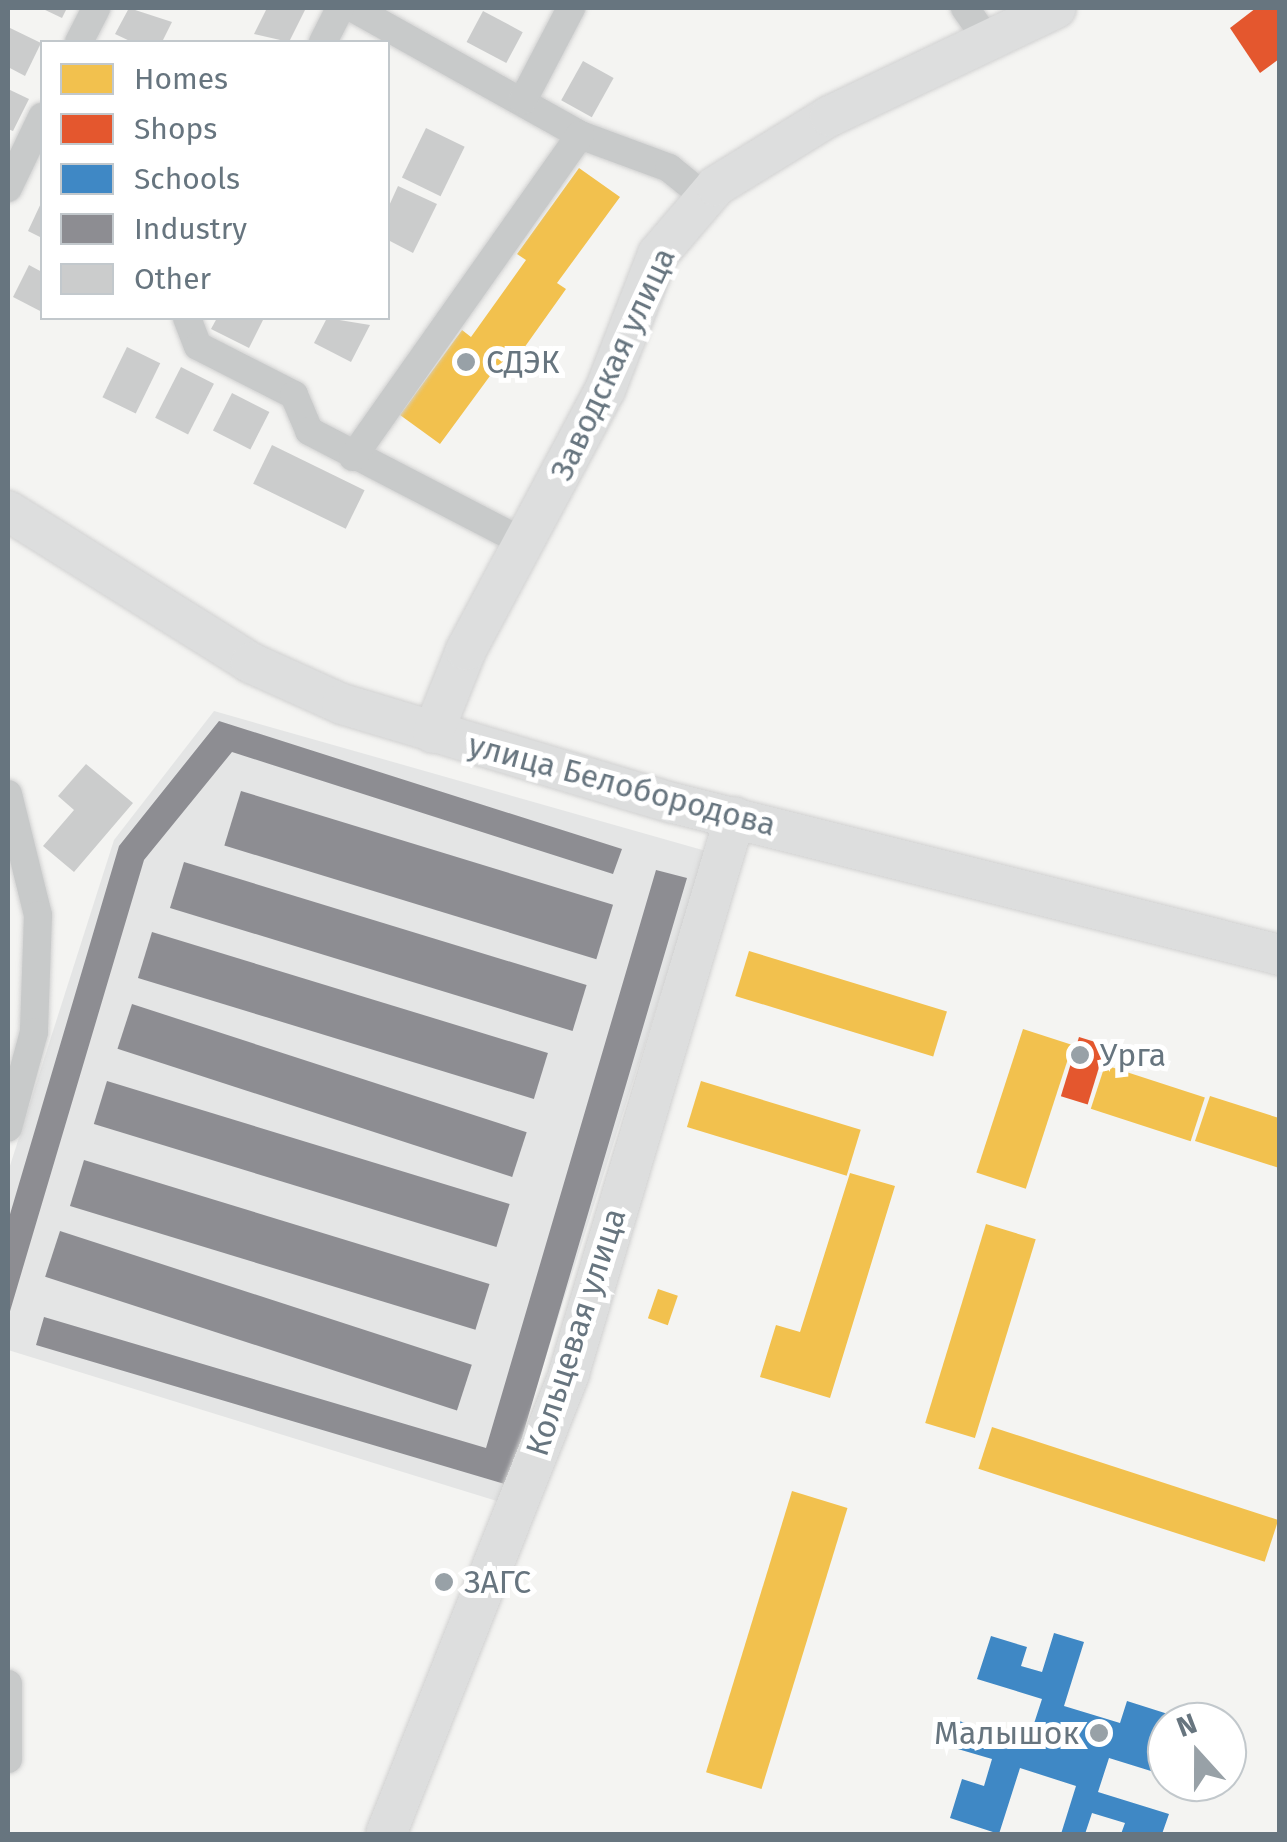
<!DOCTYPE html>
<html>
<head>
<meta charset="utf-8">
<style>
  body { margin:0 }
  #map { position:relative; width:1287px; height:1842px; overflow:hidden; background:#f4f4f2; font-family:"Fira Sans",sans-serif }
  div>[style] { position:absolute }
  .built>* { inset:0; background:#e4e5e5 }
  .homes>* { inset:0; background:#f2c14e; transform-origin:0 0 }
  .shops>* { inset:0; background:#e4572e; transform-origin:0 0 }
  .schools>* { inset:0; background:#3f88c5 }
  .industry>* { inset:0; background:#8d8d92; transform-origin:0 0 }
  .building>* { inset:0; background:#cbcccc; transform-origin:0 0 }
  .roads { filter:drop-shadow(0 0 2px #d1d1d1) drop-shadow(0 0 2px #d1d1d1) }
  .street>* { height:28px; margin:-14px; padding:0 14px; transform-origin:14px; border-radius:14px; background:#c8caca }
  .secondary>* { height:40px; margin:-20px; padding:0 20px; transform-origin:20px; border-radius:20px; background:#dddede }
  .dots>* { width:28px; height:28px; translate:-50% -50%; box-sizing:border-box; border:5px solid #fff; border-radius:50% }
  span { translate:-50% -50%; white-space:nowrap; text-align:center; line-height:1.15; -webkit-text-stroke:10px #fff; paint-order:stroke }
  .poi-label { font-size:32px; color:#67757f }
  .left { translate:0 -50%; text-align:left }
  .right { translate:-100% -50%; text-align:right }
  .street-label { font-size:32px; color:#67757f }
  .frame { position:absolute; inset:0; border:10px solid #67757f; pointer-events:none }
  .legend { position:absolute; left:40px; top:40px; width:350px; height:280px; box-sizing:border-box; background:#fff; border:2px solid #c2c8cc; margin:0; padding:12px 18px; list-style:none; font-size:30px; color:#67757f }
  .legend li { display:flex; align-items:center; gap:20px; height:50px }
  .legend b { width:50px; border:2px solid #c2c8cc }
  .north { position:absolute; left:1147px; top:1702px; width:100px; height:100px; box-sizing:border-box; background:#fff; border:2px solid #c2c8cc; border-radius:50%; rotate:339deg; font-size:28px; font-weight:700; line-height:40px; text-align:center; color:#67757f }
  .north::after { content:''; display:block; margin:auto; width:35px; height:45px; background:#98a1a7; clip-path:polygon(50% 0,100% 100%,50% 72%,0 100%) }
</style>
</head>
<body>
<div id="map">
  <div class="built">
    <i style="clip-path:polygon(214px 711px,706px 851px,500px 1502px,8px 1350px,8px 1172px,114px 840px)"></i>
  </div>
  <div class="homes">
    <i style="clip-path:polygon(579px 168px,620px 197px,557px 283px,566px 289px,507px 372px,498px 365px,440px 444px,400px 415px,462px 330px,471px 337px,526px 260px,517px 254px)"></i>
    <i style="left:749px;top:951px;width:207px;height:47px;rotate:17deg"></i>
    <i style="left:1023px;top:1029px;width:52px;height:151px;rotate:18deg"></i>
    <i style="left:1105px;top:1065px;width:105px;height:46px;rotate:18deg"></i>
    <i style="left:701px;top:1081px;width:167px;height:48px;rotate:17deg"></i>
    <i style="clip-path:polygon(1210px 1096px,1279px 1118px,1279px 1168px,1195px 1141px)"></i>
    <i style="clip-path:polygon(850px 1173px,895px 1186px,830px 1398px,760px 1377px,776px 1325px,800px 1332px)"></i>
    <i style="left:986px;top:1224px;width:52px;height:208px;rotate:17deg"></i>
    <i style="left:658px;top:1289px;width:21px;height:31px;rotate:19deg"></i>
    <i style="left:992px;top:1427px;width:301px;height:44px;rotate:18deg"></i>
    <i style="left:792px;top:1491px;width:58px;height:294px;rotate:17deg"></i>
  </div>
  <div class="shops">
    <i style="clip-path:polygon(1256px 8px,1279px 8px,1279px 59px,1260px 73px,1230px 28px)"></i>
    <i style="left:1079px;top:1037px;width:28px;height:62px;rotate:17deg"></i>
  </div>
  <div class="schools">
    <i style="clip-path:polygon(1054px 1633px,1084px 1642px,1064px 1706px,1120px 1723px,1127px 1701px,1190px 1721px,1167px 1722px,1167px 1776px,1109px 1758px,1098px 1792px,1169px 1814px,1162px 1834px,1121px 1834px,1125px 1823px,1092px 1813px,1085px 1834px,1061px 1834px,1076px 1786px,1020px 1768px,999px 1834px,950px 1818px,962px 1779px,984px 1786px,992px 1759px,951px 1747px,959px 1721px,1028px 1742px,1042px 1699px,977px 1679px,991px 1636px,1027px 1647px,1021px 1666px,1042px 1672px)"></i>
  </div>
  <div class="industry">
    <i style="clip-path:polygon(219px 721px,622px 849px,613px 874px,232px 752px,144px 860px,8px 1318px,8px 1221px,119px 846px)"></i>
    <i style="left:241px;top:791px;width:389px;height:57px;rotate:17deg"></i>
    <i style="left:184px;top:862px;width:421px;height:48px;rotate:17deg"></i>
    <i style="clip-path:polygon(656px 870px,687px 878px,508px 1485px,36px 1345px,44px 1317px,486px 1448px)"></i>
    <i style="left:152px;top:932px;width:414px;height:48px;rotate:17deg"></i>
    <i style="left:132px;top:1004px;width:415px;height:47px;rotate:18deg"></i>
    <i style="left:107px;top:1081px;width:421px;height:45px;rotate:17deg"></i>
    <i style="left:84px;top:1160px;width:424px;height:48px;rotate:17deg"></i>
    <i style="left:60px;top:1231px;width:433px;height:48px;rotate:18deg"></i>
  </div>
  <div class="building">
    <i style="clip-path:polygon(41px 8px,67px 8px,62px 18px)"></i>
    <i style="clip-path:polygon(129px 8px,172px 22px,162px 42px,132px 42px,115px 34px)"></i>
    <i style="clip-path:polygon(267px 8px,306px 8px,289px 42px,254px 34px)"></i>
    <i style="left:483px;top:11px;width:45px;height:35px;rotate:28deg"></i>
    <i style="clip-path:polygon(8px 27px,41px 43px,25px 76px,8px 67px)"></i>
    <i style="left:583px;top:61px;width:35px;height:45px;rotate:29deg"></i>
    <i style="clip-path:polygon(8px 89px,29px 99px,13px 131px,8px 129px)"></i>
    <i style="left:426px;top:128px;width:43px;height:55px;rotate:26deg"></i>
    <i style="clip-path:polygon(398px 186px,437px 204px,413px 253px,388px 240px,388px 208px)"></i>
    <i style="clip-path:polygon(42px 201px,42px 238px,28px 231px)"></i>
    <i style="clip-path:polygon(29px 265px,42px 272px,42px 312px,13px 297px)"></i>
    <i style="clip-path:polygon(217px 318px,264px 318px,249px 348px,211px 329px)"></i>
    <i style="clip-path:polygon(327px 318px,370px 325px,351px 362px,314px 343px)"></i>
    <i style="left:127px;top:347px;width:37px;height:56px;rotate:26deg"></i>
    <i style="left:181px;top:367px;width:37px;height:57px;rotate:27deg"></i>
    <i style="left:232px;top:393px;width:42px;height:42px;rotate:27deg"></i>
    <i style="left:272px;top:445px;width:103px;height:43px;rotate:26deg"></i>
    <i style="clip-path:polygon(86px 764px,133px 803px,74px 872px,43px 846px,74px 810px,58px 796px)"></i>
  </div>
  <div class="roads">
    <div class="street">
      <i style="left:353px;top:8px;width:260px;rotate:29.2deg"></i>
      <i style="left:580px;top:135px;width:95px;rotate:20.3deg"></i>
      <i style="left:669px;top:168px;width:48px;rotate:39deg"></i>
      <i style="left:965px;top:8px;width:39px;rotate:55deg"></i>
      <i style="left:79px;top:42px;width:38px;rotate:-63deg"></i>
      <i style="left:323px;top:42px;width:38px;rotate:-63deg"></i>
      <i style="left:523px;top:100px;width:104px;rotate:-62.4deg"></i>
      <i style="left:8px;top:188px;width:79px;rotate:-64.4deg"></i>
      <i style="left:187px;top:318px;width:30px;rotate:69deg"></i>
      <i style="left:198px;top:346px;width:108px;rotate:27deg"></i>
      <i style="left:294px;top:395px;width:39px;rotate:67deg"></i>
      <i style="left:309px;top:431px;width:246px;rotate:27.4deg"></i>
      <i style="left:353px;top:457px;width:394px;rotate:-54.8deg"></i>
      <i style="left:8px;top:794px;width:125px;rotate:76.1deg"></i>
      <i style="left:38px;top:915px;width:117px;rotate:92deg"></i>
      <i style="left:34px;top:1032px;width:99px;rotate:105.2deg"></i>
      <i style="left:8px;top:1684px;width:75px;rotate:90deg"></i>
    </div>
    <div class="secondary">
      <i style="left:8px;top:511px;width:287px;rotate:32deg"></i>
      <i style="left:251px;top:663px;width:100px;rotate:24.3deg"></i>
      <i style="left:342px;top:704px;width:345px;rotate:16.7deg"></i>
      <i style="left:673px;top:803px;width:626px;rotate:14.06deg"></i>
      <i style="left:433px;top:733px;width:89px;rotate:-68.3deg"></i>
      <i style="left:466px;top:650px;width:295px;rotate:-61.9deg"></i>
      <i style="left:605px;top:390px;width:146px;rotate:-68.7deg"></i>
      <i style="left:658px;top:254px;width:89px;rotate:-49.5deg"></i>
      <i style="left:716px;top:186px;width:134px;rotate:-31.6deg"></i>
      <i style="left:830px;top:116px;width:250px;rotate:-25.5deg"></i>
      <i style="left:386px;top:1834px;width:496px;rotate:-68.3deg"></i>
      <i style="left:569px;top:1373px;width:580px;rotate:-73.38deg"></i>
    </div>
  </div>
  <div class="dots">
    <i style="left:466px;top:362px;background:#98a1a7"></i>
    <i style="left:1080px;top:1055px;background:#98a1a7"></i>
    <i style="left:444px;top:1582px;background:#98a1a7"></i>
    <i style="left:1099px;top:1733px;background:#98a1a7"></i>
  </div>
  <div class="poi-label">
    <span class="left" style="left:486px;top:362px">СДЭК</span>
    <span class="left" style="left:1100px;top:1055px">Урга</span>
    <span class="left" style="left:464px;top:1582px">ЗАГС</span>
    <span class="right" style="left:1079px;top:1733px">Малышок</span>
  </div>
  <div class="street-label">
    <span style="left:613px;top:364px;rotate:-65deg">Заводская улица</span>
    <span style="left:622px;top:785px;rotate:15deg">улица Белобородова</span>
    <span style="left:576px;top:1332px;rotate:-72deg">Кольцевая улица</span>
  </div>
  <div class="frame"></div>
  <ul class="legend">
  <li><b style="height:28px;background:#f2c14e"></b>Homes</li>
  <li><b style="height:28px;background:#e4572e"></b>Shops</li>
  <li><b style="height:28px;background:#3f88c5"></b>Schools</li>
  <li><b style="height:28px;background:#8d8d92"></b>Industry</li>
  <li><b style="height:28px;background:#cbcccc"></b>Other</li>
  </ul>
  <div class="north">N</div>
</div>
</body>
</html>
